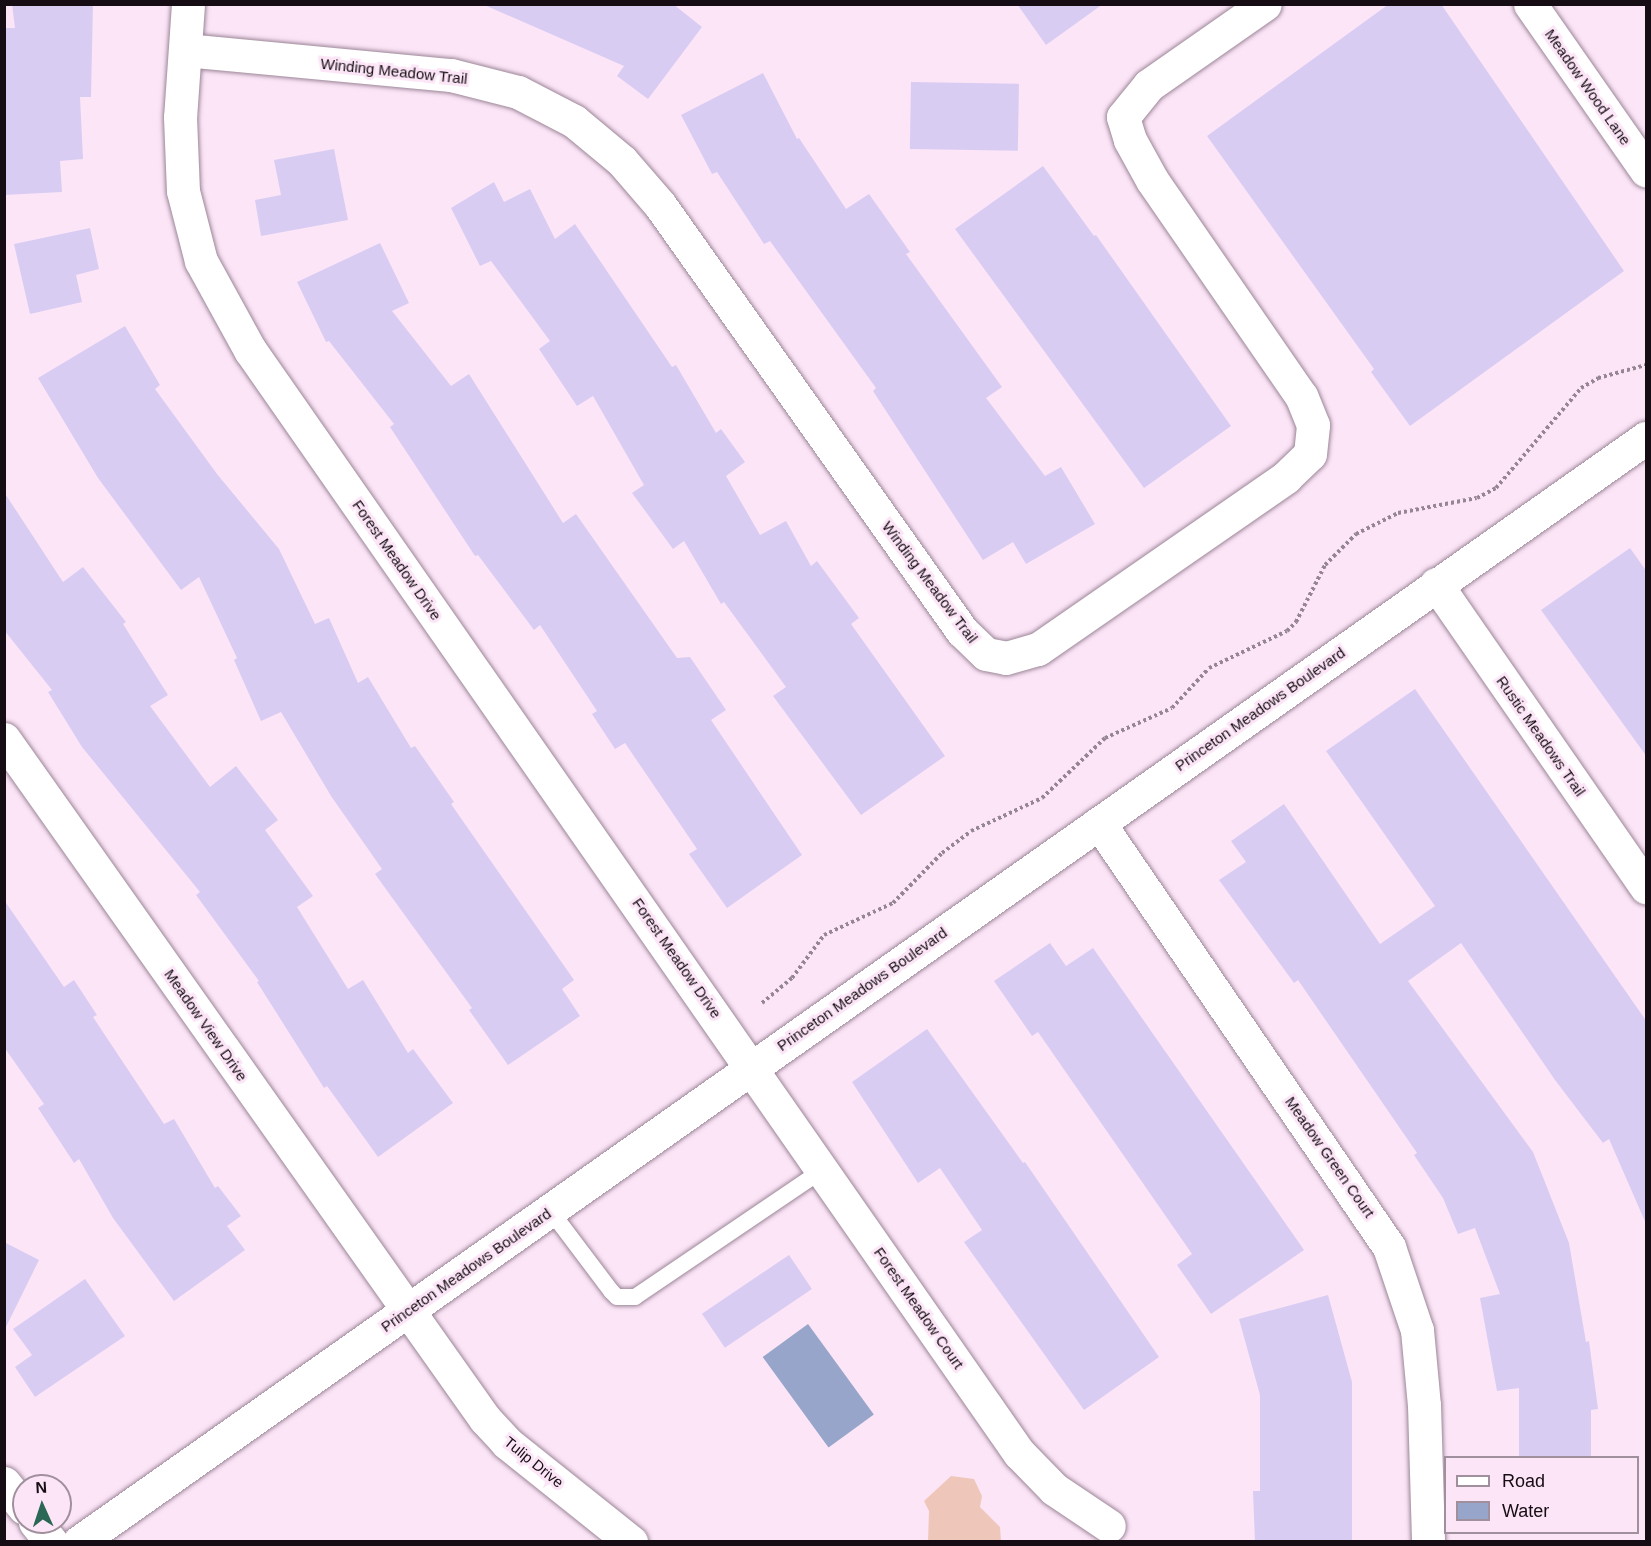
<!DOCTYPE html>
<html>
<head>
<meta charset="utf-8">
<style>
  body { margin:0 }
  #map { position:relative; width:1651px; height:1546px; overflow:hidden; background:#fce5f7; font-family:Arial,sans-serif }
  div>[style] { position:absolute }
  .green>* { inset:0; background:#efc7ba }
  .water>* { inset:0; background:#96a5c9; transform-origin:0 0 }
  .building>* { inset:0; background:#d9ccf3; transform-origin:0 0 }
  .path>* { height:4px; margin-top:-2px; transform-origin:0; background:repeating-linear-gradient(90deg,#968693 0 3px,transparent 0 6px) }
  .roads { filter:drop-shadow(0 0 2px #9b8697) drop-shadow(0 0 2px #9b8697) }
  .service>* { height:16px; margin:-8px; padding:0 8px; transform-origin:8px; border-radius:8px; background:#fff }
  .minor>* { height:33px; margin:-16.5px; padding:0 16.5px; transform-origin:16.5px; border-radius:16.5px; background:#fff }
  span { translate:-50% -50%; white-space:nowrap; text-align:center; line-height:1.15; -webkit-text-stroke:6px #fce5f7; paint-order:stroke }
  .street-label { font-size:15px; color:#150d13 }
  .frame { position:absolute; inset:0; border:6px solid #150d13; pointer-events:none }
  .legend { position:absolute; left:1444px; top:1456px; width:195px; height:78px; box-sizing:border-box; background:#fce5f7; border:2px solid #a08f9c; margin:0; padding:8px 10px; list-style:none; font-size:18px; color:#150d13 }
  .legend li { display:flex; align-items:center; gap:12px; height:30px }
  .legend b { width:30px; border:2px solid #a08f9c }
  .north { position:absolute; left:12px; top:1474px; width:60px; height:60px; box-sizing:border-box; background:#fce5f7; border:2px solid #a08f9c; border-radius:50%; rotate:357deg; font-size:16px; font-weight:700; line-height:24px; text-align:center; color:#150d13 }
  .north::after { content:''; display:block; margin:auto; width:21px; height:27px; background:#2a6754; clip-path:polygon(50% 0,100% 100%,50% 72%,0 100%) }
</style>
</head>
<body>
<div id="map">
  <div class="green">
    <i style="clip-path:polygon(951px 1476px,974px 1479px,982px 1496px,980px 1507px,1000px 1527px,1001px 1541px,928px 1541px,929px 1511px,924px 1501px)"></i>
  </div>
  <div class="water">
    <i style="left:808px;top:1324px;width:112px;height:56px;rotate:54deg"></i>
  </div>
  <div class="building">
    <i style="clip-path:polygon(12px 4px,93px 4px,91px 97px,80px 97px,83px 159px,60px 161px,62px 192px,4px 195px,4px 28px,15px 28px)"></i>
    <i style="clip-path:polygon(482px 4px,673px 4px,702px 27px,648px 99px,617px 76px,624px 66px)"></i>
    <i style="clip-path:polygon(1017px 4px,1103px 4px,1046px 45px)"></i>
    <i style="clip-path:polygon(1389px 4px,1441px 4px,1624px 271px,1410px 426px,1371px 372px,1374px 369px,1207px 136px)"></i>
    <i style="clip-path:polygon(763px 73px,797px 139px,799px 138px,846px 209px,869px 194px,910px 252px,906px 254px,1002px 387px,986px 398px,1045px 476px,1061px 467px,1095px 524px,1026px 564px,1013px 542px,983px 560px,873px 391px,876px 388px,770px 241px,764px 244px,717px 172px,712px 174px,681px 115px)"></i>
    <i style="left:911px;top:82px;width:108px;height:67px;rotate:1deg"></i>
    <i style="clip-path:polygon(334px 149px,348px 220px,261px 236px,255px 200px,281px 195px,274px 160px)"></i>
    <i style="clip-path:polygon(1043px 166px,1094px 236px,1096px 235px,1231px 426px,1144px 488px,955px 229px)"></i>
    <i style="clip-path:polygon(494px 182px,504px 202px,530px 189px,555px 239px,575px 224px,672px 367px,676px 365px,716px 433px,721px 429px,745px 462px,726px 476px,760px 535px,786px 521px,811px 566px,817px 561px,859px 618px,851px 624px,945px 756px,861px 815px,773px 696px,786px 687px,724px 602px,721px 604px,684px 541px,673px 549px,632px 493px,644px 485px,593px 396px,577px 406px,539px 349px,550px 341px,491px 261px,480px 266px,451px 208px)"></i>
    <i style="clip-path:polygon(90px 228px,99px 269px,76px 275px,82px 302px,30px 314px,14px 244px)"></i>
    <i style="clip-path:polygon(380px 243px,409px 303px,392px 311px,451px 386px,469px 374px,563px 523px,576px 514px,677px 658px,690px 657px,726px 710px,711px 720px,802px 855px,727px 908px,689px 854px,697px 849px,625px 743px,615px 749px,592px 714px,597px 711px,540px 625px,534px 630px,478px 555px,475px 556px,390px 427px,394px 424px,329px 341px,326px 342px,297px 282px)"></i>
    <i style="clip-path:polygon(125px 326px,160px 385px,155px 389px,217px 474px,279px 549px,315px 624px,329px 618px,358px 683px,368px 677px,411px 748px,415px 746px,454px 802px,451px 804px,574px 980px,562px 989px,580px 1016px,508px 1065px,469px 1010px,472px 1008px,375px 874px,382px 869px,331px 796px,281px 712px,261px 721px,234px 660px,237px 658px,199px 577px,181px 590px,98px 478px,38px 378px)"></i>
    <i style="clip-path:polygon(4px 492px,63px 582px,83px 567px,126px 622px,123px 624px,168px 695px,150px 706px,210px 787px,236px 766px,278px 820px,265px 830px,313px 896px,297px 907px,348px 989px,363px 980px,408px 1053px,413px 1049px,453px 1103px,378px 1157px,327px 1086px,324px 1088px,257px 982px,259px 981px,196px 895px,200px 892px,82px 747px,48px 692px,52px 690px,4px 630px)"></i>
    <i style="clip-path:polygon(1630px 548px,1647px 572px,1647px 757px,1541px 610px)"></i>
    <i style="clip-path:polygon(1415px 689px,1647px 1022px,1647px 1226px,1609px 1139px,1603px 1143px,1555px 1080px,1461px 943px,1408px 981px,1533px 1152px,1569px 1243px,1586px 1342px,1589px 1341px,1598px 1409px,1591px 1410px,1591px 1458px,1519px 1458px,1519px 1388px,1497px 1391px,1480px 1298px,1500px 1294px,1475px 1228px,1458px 1234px,1443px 1198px,1414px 1155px,1417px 1153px,1298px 980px,1294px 983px,1219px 880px,1246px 862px,1231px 841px,1284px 804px,1380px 944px,1435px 906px,1326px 751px)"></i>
    <i style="clip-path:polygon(4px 900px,64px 987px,74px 980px,97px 1015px,93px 1017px,164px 1124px,174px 1119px,215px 1188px,218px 1186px,241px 1216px,227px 1226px,245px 1250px,174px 1301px,113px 1218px,79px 1159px,74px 1163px,38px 1108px,44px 1104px,4px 1047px)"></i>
    <i style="clip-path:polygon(1050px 943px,1066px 966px,1093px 948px,1304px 1250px,1211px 1314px,1177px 1265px,1192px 1254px,1038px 1032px,1032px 1036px,994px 981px)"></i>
    <i style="clip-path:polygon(927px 1029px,1023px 1163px,1025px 1162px,1159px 1357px,1084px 1410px,964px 1242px,982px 1230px,940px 1168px,918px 1183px,852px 1082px)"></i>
    <i style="clip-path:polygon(4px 1242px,39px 1260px,4px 1331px)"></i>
    <i style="left:789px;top:1255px;width:41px;height:105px;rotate:56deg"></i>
    <i style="clip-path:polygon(85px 1279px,125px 1336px,35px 1397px,15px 1367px,32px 1355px,13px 1329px)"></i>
    <i style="clip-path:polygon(1328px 1295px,1352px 1382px,1352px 1542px,1255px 1542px,1253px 1491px,1260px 1491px,1260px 1395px,1239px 1319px)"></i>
  </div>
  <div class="path">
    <i style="left:762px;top:1003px;width:39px;rotate:-40deg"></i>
    <i style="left:792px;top:978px;width:54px;rotate:-53.3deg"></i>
    <i style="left:824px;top:935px;width:76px;rotate:-24.9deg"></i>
    <i style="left:893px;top:903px;width:70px;rotate:-45.6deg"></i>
    <i style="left:942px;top:853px;width:36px;rotate:-37deg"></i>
    <i style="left:971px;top:831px;width:78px;rotate:-24.9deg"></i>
    <i style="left:1042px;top:798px;width:87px;rotate:-43.6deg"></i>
    <i style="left:1105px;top:738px;width:73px;rotate:-24.1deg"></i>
    <i style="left:1172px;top:708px;width:54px;rotate:-47.2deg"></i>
    <i style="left:1209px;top:668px;width:86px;rotate:-25.4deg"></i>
    <i style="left:1287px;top:631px;width:13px;rotate:-45deg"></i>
    <i style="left:1296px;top:622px;width:64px;rotate:-63deg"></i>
    <i style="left:1325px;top:565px;width:44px;rotate:-45deg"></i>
    <i style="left:1356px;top:534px;width:47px;rotate:-26.6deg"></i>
    <i style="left:1398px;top:513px;width:80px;rotate:-10.8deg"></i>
    <i style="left:1477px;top:498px;width:21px;rotate:-28deg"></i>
    <i style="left:1496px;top:488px;width:131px;rotate:-49.6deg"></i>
    <i style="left:1581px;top:388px;width:20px;rotate:-30deg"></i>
    <i style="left:1598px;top:378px;width:50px;rotate:-15.2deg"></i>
  </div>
  <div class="roads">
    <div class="service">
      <i style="left:550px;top:1210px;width:101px;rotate:53deg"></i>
      <i style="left:611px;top:1291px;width:8px;rotate:45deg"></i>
      <i style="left:617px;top:1297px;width:18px"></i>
      <i style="left:635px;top:1297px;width:228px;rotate:-34.1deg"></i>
    </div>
    <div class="minor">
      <i style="left:188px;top:4px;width:113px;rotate:94deg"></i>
      <i style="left:180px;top:117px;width:74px;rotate:87.7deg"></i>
      <i style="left:183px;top:191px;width:72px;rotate:75.6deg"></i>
      <i style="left:201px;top:261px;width:102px;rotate:61.2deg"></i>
      <i style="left:250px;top:350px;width:1345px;rotate:55.12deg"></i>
      <i style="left:1019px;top:1453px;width:50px;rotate:45.8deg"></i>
      <i style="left:1054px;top:1489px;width:66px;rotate:33.9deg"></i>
      <i style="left:1530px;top:4px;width:203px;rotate:55.1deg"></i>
      <i style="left:185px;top:50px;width:267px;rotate:5.4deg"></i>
      <i style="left:451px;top:75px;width:69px;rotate:14.2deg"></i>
      <i style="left:518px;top:92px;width:63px;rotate:27.4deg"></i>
      <i style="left:574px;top:121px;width:62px;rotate:39.8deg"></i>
      <i style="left:622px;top:161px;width:58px;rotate:49.2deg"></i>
      <i style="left:660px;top:205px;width:522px;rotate:54.67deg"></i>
      <i style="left:962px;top:631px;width:33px;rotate:44deg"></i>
      <i style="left:986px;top:654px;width:20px;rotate:11deg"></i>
      <i style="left:1006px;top:658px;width:33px;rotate:-16deg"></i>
      <i style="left:1038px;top:649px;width:302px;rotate:-34.7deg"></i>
      <i style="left:1286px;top:477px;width:33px;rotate:-44deg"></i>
      <i style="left:1310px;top:454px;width:29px;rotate:-84deg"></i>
      <i style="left:1313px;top:425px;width:31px;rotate:-112deg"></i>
      <i style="left:1301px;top:396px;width:262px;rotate:-124.6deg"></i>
      <i style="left:1152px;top:180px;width:46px;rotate:-118.8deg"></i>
      <i style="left:1130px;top:140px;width:24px;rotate:-107deg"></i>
      <i style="left:1123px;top:117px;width:41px;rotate:-50.9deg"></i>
      <i style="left:1149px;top:85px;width:141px;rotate:-34.9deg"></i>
      <i style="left:1436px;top:584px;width:369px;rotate:55.3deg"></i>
      <i style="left:4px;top:739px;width:833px;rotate:54.73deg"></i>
      <i style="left:485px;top:1419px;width:33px;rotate:47deg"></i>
      <i style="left:507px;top:1443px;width:159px;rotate:38.6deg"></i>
      <i style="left:1099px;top:823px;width:514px;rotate:55.63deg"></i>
      <i style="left:1389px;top:1247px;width:88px;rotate:71.4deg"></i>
      <i style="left:1417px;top:1330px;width:75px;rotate:84.7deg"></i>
      <i style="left:1424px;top:1405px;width:137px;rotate:88.3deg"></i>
      <i style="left:4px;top:1483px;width:32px;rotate:51deg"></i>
      <i style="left:35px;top:1522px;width:26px;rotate:51deg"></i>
      <i style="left:79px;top:1542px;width:1917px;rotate:-35.17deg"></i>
    </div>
  </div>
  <div class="street-label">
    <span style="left:394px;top:71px;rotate:6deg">Winding Meadow Trail</span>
    <span style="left:1588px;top:87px;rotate:55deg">Meadow Wood Lane</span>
    <span style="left:397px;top:560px;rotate:55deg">Forest Meadow Drive</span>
    <span style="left:930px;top:582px;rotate:53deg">Winding Meadow Trail</span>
    <span style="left:1260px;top:709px;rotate:-35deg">Princeton Meadows Boulevard</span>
    <span style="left:1541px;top:736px;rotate:55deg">Rustic Meadows Trail</span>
    <span style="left:677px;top:958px;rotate:55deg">Forest Meadow Drive</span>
    <span style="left:862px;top:989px;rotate:-35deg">Princeton Meadows Boulevard</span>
    <span style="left:206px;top:1025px;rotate:55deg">Meadow View Drive</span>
    <span style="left:1330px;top:1157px;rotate:55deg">Meadow Green Court</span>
    <span style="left:466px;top:1270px;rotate:-35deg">Princeton Meadows Boulevard</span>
    <span style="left:919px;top:1308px;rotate:55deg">Forest Meadow Court</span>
    <span style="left:534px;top:1462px;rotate:39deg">Tulip Drive</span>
  </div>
  <div class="frame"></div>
  <ul class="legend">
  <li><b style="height:8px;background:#fff"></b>Road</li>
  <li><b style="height:16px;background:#96a5c9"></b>Water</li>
  </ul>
  <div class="north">N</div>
</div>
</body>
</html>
